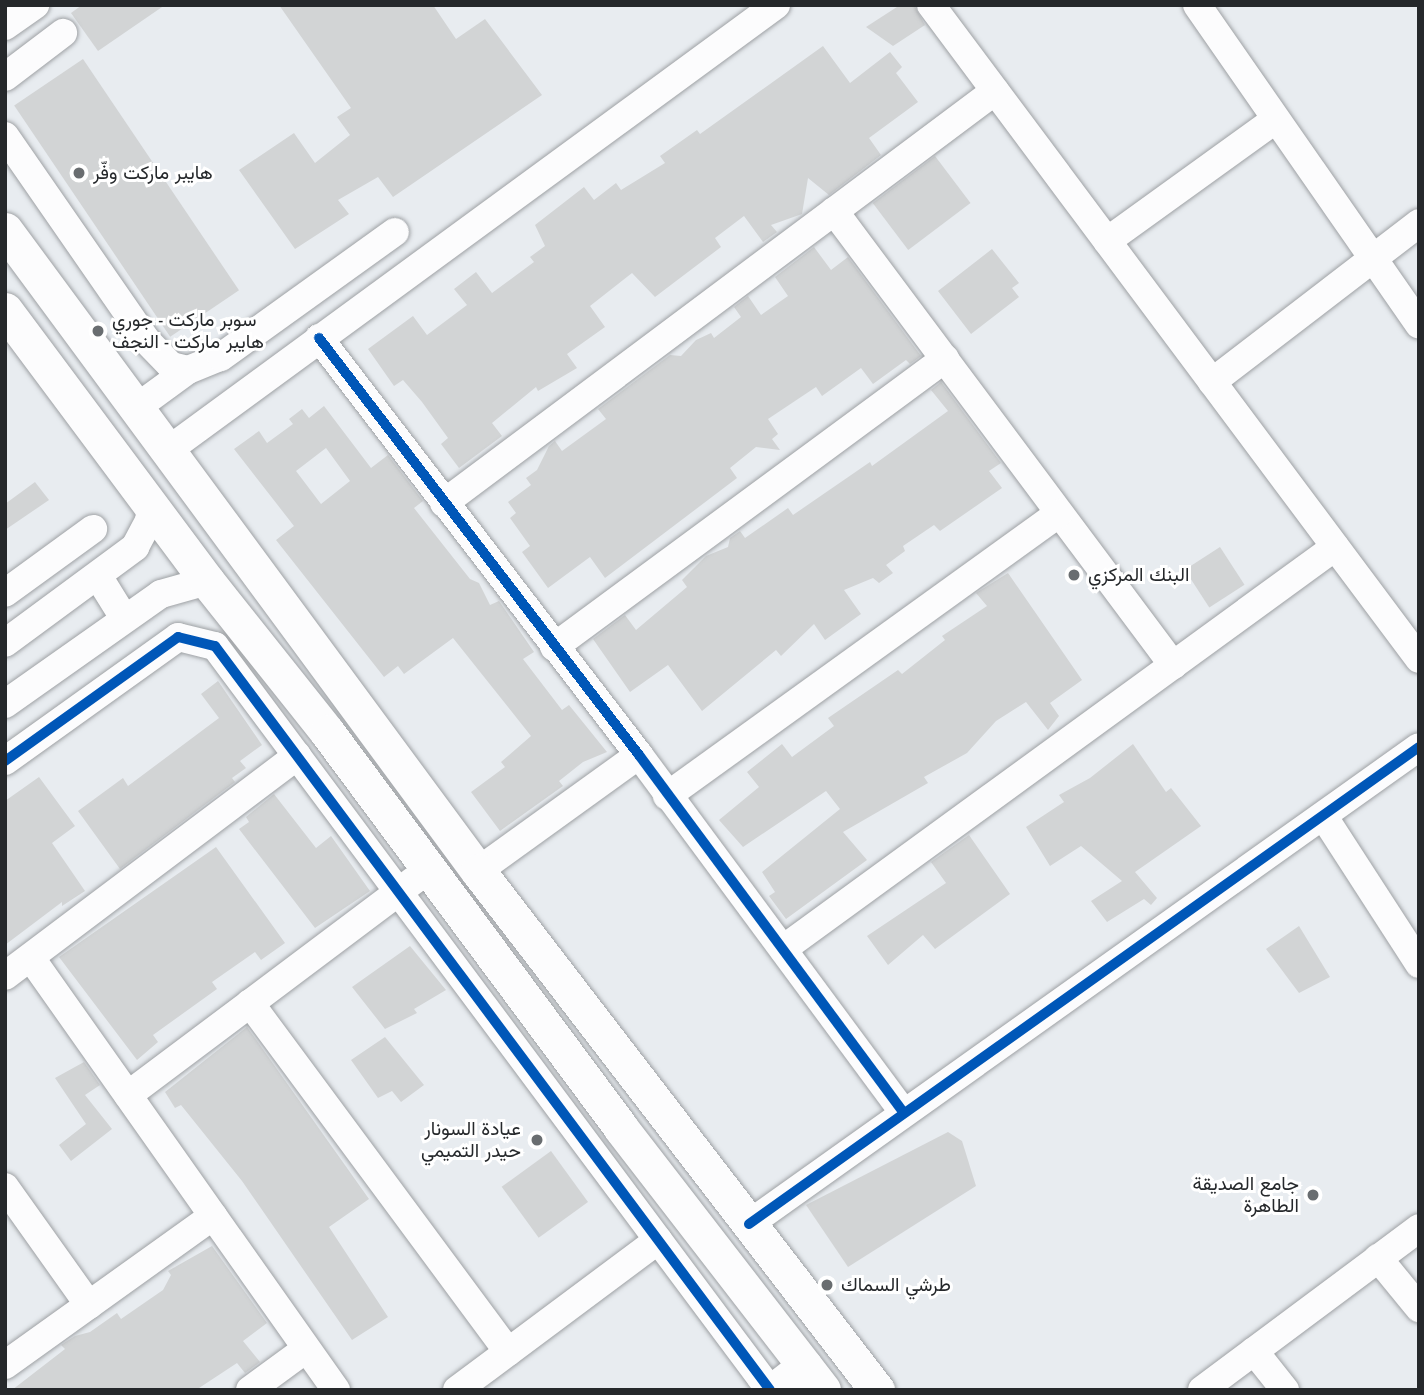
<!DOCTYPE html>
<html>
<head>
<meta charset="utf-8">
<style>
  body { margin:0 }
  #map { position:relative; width:1424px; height:1395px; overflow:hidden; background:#e8ecf0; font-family:Jost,Vazirmatn,sans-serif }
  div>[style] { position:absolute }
  .building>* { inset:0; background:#d2d4d5; transform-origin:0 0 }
  .roads { filter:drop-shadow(0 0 2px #9ea1a4) drop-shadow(0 0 2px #9ea1a4) }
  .minor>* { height:28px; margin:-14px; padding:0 14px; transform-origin:14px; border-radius:14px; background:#fcfcfd }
  .major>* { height:35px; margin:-17.5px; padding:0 17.5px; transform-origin:17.5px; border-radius:17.5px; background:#fcfcfd }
  .cycleway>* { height:10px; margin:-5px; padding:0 5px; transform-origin:5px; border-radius:5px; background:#0057b8 }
  .dots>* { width:19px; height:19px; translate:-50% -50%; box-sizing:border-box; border:4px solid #fff; border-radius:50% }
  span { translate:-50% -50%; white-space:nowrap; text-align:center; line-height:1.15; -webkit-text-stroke:6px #fff; paint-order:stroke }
  .poi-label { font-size:19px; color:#25282b }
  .left { translate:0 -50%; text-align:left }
  .right { translate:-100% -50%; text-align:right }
  .frame { position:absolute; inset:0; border:7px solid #25282b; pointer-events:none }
</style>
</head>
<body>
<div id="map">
  <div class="building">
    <i style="clip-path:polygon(82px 5px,165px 5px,98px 51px,71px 13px)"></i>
    <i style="clip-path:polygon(279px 5px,433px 5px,456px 39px,485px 19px,542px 95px,393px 197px,378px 177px,338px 200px,349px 214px,295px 249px,239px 170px,294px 133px,315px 163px,350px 135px,337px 117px,351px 108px)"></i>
    <i style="clip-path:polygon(900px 5px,914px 5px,925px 25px,893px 46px,866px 27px)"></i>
    <i style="clip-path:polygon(823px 46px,850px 83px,890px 52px,902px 67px,896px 73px,918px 102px,869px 138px,881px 155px,829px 195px,808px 178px,802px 214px,771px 225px,777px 232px,763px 242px,744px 216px,715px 238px,721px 247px,655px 297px,632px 273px,590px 306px,605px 327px,567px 354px,577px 368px,538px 391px,536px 387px,492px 423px,502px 436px,459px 468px,441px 444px,448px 438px,422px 402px,403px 380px,394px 386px,368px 349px,413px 316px,427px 335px,467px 305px,454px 289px,476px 272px,492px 293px,534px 262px,530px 257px,545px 246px,535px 225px,584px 187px,594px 200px,616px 183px,621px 190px,665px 163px,660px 156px,697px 130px,700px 134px)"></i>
    <i style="left:83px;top:59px;width:279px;height:83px;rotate:56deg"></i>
    <i style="left:935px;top:156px;width:59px;height:78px;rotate:53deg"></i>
    <i style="clip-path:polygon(814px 247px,831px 270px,848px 257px,921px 356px,910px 364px,906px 360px,873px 384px,861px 368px,822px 396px,816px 387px,768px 419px,778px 434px,772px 439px,780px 450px,756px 447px,730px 468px,737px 478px,605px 578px,590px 557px,548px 588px,522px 552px,530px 546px,510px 518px,516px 513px,508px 502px,531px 485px,526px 478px,537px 470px,549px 446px,555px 441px,562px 451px,606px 419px,598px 409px,670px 355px,681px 356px,696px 340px,711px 333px,714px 338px,741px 317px,734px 307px,748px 296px,761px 315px,788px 296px,775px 277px)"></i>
    <i style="clip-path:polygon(992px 249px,1019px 283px,1012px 288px,1019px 297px,971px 334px,938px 291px)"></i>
    <i style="clip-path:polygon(941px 382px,1001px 463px,989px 471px,1002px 488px,940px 531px,934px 525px,903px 546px,905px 551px,886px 565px,893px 573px,879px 583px,873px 578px,844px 590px,861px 614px,825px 640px,814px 624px,781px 656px,776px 650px,702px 711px,668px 665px,630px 692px,593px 639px,625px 615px,636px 630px,687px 587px,682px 580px,706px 556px,728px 547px,730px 538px,740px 531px,745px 538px,788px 508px,793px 515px,870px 462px,872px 466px,948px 411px,931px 390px)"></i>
    <i style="clip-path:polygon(evenodd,324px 406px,371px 468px,388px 455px,423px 501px,414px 508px,470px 579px,479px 583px,490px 605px,499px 601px,534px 652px,523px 659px,562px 710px,569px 705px,607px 752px,583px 762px,559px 781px,563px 786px,500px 831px,471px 792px,505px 767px,501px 762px,531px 736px,453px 638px,404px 674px,398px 666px,384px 677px,276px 540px,294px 526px,234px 449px,259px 431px,267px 443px,293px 424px,289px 419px,302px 409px,309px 418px,324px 406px,326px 448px,350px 481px,321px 504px,296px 471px,326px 448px)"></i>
    <i style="clip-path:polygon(35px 482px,49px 500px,5px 530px,5px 504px)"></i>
    <i style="left:1220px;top:547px;width:45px;height:42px;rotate:57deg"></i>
    <i style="clip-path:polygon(1008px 573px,1082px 680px,1050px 703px,1059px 716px,1048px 730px,1026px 702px,996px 721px,967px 753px,924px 777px,928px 783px,843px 832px,867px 860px,786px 919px,769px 896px,775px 892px,762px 872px,840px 809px,826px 791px,743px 847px,719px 820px,759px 787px,747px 772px,782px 744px,792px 757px,834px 726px,828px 718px,898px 670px,902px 674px,945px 640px,942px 636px,987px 606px,976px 593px)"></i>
    <i style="clip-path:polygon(218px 681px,262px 745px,240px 761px,246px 768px,232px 778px,235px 782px,120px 869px,78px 811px,123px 778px,128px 786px,219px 718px,201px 694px)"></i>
    <i style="clip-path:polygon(1133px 744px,1166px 792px,1171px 788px,1201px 826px,1135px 872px,1157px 898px,1151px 905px,1144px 899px,1107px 922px,1091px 901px,1122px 881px,1081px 846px,1050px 866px,1026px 827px,1064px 802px,1059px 795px,1090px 778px)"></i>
    <i style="clip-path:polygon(39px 777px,75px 826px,52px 843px,85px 891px,62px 906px,62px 902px,5px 945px,5px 801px)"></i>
    <i style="clip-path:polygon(274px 794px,316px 848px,331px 836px,370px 891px,315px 928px,239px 829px,249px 822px,246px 817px)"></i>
    <i style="clip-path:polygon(969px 835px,1010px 894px,935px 949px,923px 935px,888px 965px,867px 936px,946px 883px,931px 862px)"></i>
    <i style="clip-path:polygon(216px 847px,285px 943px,261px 960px,255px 952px,212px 982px,217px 989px,153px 1035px,158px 1042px,137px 1060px,59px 957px)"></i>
    <i style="clip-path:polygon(1299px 926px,1330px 977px,1299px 993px,1266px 949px)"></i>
    <i style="clip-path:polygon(410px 946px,446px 990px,414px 1009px,417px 1013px,385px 1029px,352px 987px)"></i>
    <i style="clip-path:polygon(247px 1027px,369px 1199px,329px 1227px,388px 1317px,352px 1340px,242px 1181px,181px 1105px,175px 1108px,165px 1092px)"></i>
    <i style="clip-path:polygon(385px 1037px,424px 1085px,401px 1102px,392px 1091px,378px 1098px,351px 1060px)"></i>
    <i style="clip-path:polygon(84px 1062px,100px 1085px,85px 1095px,112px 1129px,71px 1161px,59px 1145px,86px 1124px,55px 1078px)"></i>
    <i style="clip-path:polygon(948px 1132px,962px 1141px,976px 1186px,848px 1267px,806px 1205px)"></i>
    <i style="left:551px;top:1151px;width:63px;height:61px;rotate:54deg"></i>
    <i style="clip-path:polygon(212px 1246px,267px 1323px,243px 1341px,260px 1362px,245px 1373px,237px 1363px,196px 1390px,12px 1390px,65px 1349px,61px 1345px,75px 1336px,90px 1332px,117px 1313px,121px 1319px,163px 1290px,171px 1275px,168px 1271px)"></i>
  </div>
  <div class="roads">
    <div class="minor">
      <i style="left:931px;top:5px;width:816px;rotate:53.27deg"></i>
      <i style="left:1197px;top:5px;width:389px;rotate:55.2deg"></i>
      <i style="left:5px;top:26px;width:37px;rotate:-35deg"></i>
      <i style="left:5px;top:77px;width:73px;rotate:-37.2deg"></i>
      <i style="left:5px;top:136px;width:248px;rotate:55.3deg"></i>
      <i style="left:146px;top:340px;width:36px;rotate:46deg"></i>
      <i style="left:171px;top:366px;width:17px;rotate:13deg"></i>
      <i style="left:188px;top:370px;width:35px;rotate:-22deg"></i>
      <i style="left:221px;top:357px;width:214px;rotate:-35.7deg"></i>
      <i style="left:834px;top:211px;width:567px;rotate:53.25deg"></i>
      <i style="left:1107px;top:241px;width:208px;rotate:-35.8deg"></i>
      <i style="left:319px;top:338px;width:526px;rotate:52.5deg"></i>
      <i style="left:639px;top:755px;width:445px;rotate:53.5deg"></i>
      <i style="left:1212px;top:382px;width:261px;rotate:-37.5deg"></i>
      <i style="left:136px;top:408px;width:64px;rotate:-36.2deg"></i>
      <i style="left:167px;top:451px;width:755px;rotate:-36.22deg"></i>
      <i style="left:444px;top:503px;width:688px;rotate:-36.79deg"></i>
      <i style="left:98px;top:576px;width:49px;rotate:58.2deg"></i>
      <i style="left:5px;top:593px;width:109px;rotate:-36deg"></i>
      <i style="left:5px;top:643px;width:162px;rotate:-36.4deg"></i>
      <i style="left:135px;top:547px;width:30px;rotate:-62deg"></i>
      <i style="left:149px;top:521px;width:14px;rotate:-82deg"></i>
      <i style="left:554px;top:647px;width:486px;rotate:-36.4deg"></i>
      <i style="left:5px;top:704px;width:191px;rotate:-35.2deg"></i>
      <i style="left:161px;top:594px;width:48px;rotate:-15.8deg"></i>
      <i style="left:5px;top:761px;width:213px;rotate:-35.6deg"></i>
      <i style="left:178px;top:637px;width:38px;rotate:14deg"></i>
      <i style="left:215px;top:646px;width:928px;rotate:53.28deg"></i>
      <i style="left:667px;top:796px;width:483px;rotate:-35.8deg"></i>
      <i style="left:1324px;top:817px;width:175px;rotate:57.1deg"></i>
      <i style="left:478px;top:871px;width:198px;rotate:-35.8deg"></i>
      <i style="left:783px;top:949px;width:683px;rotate:-36.06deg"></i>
      <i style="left:31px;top:958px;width:529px;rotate:54.78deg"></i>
      <i style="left:5px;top:976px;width:366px;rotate:-37deg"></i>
      <i style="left:250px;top:1003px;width:434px;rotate:53.5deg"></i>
      <i style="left:128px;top:1095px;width:358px;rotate:-36.9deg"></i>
      <i style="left:5px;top:1187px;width:145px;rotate:54.6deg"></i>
      <i style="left:749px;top:1224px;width:822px;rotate:-35.45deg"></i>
      <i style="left:1378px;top:1258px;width:65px;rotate:50.6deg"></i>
      <i style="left:1254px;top:1351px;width:50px;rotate:51.5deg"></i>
      <i style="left:5px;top:1365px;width:256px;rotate:-35.6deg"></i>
      <i style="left:250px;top:1390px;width:69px;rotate:-36.2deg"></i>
      <i style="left:457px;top:1390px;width:251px;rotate:-36.7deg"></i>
      <i style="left:1202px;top:1390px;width:271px;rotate:-36.7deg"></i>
    </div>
    <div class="major">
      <i style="left:5px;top:230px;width:797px;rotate:53.58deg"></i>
      <i style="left:478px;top:871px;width:655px;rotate:52.45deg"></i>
      <i style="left:5px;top:310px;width:338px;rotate:53.3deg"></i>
      <i style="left:207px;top:581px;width:193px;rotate:51.5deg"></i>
      <i style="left:327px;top:732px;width:492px;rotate:53.4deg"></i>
      <i style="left:620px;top:1127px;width:332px;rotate:52.3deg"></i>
      <i style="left:774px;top:1390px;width:39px;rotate:-38deg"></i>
    </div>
  </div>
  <div class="cycleway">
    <i style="left:319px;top:338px;width:526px;rotate:52.5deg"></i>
    <i style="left:639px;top:755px;width:445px;rotate:53.5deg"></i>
    <i style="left:5px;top:761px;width:213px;rotate:-35.6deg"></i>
    <i style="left:178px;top:637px;width:38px;rotate:14deg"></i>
    <i style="left:215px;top:646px;width:928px;rotate:53.28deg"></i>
    <i style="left:749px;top:1224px;width:822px;rotate:-35.45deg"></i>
  </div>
  <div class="dots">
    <i style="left:79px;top:173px;background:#696d70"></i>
    <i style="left:98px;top:331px;background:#696d70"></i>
    <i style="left:1074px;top:575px;background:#696d70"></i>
    <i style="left:537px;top:1140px;background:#696d70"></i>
    <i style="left:1313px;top:1195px;background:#696d70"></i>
    <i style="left:827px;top:1285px;background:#696d70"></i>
  </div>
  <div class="poi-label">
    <span class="left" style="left:93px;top:173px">هايبر ماركت وفّر</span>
    <span class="left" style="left:112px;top:331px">سوبر ماركت - جوري<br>هايبر ماركت - النجف</span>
    <span class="left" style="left:1088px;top:575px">البنك المركزي</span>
    <span class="right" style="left:521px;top:1140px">عيادة السونار<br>حيدر التميمي</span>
    <span class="right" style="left:1299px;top:1195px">جامع الصديقة<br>الطاهرة</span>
    <span class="left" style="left:841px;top:1285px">طرشي السماك</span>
  </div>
  <div class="frame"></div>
</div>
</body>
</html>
